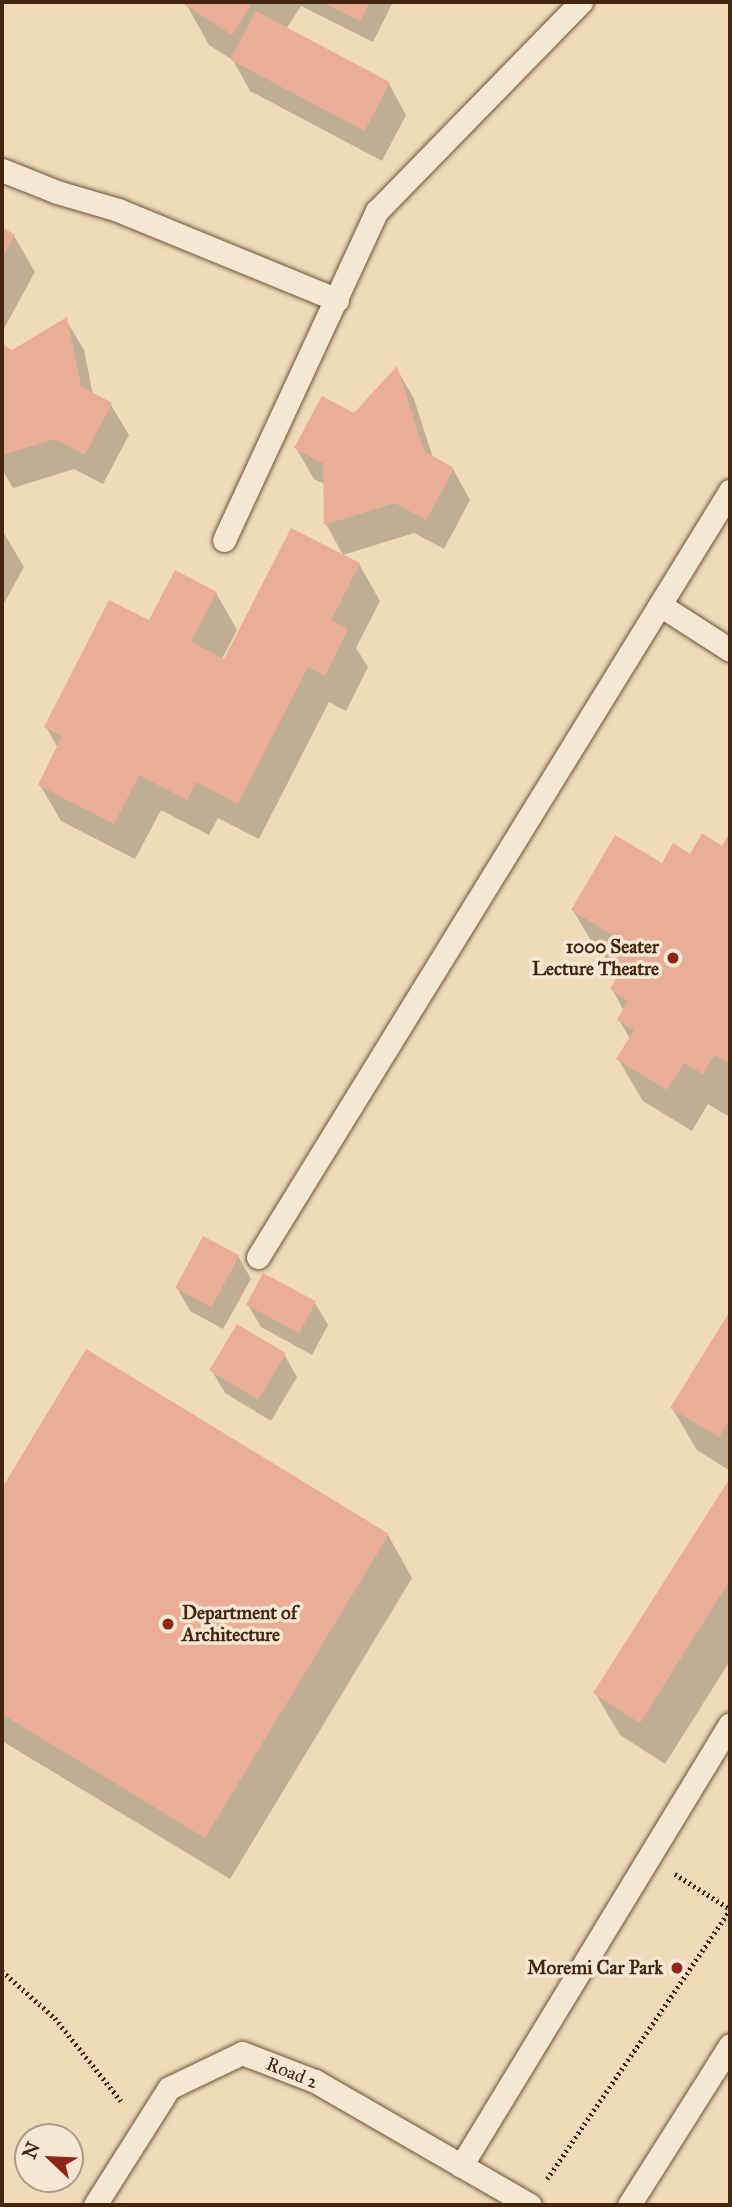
<!DOCTYPE html>
<html>
<head>
<meta charset="utf-8">
<style>
  body { margin:0 }
  #map { position:relative; width:732px; height:2207px; overflow:hidden; background:#f0daba; font-family:"IM FELL Great Primer",serif }
  div>[style] { position:absolute }
  .shadow>* { inset:0; background:#0003 }
  .building>* { inset:0; background:#eaae98; transform-origin:0 0 }
  .path>* { height:4.5px; margin-top:-2.25px; transform-origin:0; background:repeating-linear-gradient(90deg,#432510 0 2px,transparent 0 5.5px) }
  .roads { filter:drop-shadow(0 0 2px #6e523a) drop-shadow(0 0 2px #6e523a) }
  .service>* { height:23px; margin:-11.5px; padding:0 11.5px; transform-origin:11.5px; border-radius:11.5px; background:#f5e7d2 }
  .dots>* { width:19px; height:19px; translate:-50% -50%; box-sizing:border-box; border:4px solid #f5e7d2; border-radius:50% }
  span { translate:-50% -50%; white-space:nowrap; text-align:center; line-height:1.15; -webkit-text-stroke:7px #f5e7d2; paint-order:stroke }
  .poi-label { font-size:19px; color:#432510; font-weight:700 }
  .right { translate:-100% -50%; text-align:right }
  .left { translate:0 -50%; text-align:left }
  .street-label { font-size:19px; color:#432510 }
  .frame { position:absolute; inset:0; border:4px solid #432510; pointer-events:none }
  .north { position:absolute; left:14px; top:2123px; width:70px; height:70px; box-sizing:border-box; background:#f5e7d2; border:2px solid #ae9984; border-radius:50%; rotate:293deg; font-size:19px; font-weight:700; line-height:28px; text-align:center; color:#432510 }
  .north::after { content:''; display:block; margin:auto; width:24px; height:32px; background:#8f2418; clip-path:polygon(50% 0,100% 100%,50% 72%,0 100%) }
</style>
</head>
<body>
<div id="map">
  <div class="shadow">
    <i style="clip-path:polygon(185px 2px,393px 2px,373px 42px,301px 6px,286px 29px,389px 84px,406px 115px,382px 161px,250px 91px,233px 60px,209px 45px)"></i>
    <i style="clip-path:polygon(2px 229px,14px 236px,35px 272px,2px 332px)"></i>
    <i style="clip-path:polygon(66px 320px,84px 350px,93px 395px,111px 405px,129px 435px,103px 484px,74px 469px,13px 488px,2px 469px,2px 346px,12px 352px)"></i>
    <i style="clip-path:polygon(397px 369px,414px 399px,433px 458px,453px 469px,470px 500px,444px 549px,414px 533px,343px 555px,326px 524px,325px 484px,314px 479px,296px 448px,355px 416px)"></i>
    <i style="clip-path:polygon(2px 530px,24px 567px,2px 607px)"></i>
    <i style="clip-path:polygon(359px 564px,380px 601px,356px 648px,368px 667px,346px 711px,329px 702px,259px 839px,218px 818px,209px 835px,161px 810px,135px 859px,61px 821px,40px 785px,58px 748px,46px 727px,150px 623px,216px 593px,237px 630px,222px 659px,225px 661px)"></i>
    <i style="clip-path:polygon(730px 835px,730px 1111px,728px 1116px,708px 1104px,692px 1131px,643px 1101px,618px 1059px,630px 1039px,619px 1020px,624px 1011px,612px 989px,620px 974px,613px 962px,598px 953px,573px 910px,662px 866px,722px 848px)"></i>
    <i style="clip-path:polygon(238px 1256px,251px 1279px,223px 1329px,190px 1311px,177px 1288px)"></i>
    <i style="clip-path:polygon(315px 1303px,328px 1325px,312px 1355px,261px 1327px,248px 1305px)"></i>
    <i style="clip-path:polygon(730px 1314px,730px 1471px,697px 1450px,672px 1408px)"></i>
    <i style="clip-path:polygon(86px 1352px,388px 1535px,412px 1578px,230px 1879px,2px 1741px,2px 1491px)"></i>
    <i style="clip-path:polygon(284px 1354px,297px 1377px,271px 1421px,225px 1393px,212px 1371px)"></i>
    <i style="clip-path:polygon(730px 1481px,730px 1661px,665px 1764px,620px 1735px,595px 1693px)"></i>
  </div>
  <div class="building">
    <i style="clip-path:polygon(181px 2px,253px 2px,232px 35px)"></i>
    <i style="clip-path:polygon(322px 2px,370px 2px,360px 21px)"></i>
    <i style="left:256px;top:11px;width:152px;height:55px;rotate:28deg"></i>
    <i style="clip-path:polygon(2px 227px,15px 235px,2px 258px)"></i>
    <i style="clip-path:polygon(67px 317px,81px 386px,112px 403px,85px 455px,55px 439px,2px 455px,2px 344px,12px 350px)"></i>
    <i style="clip-path:polygon(397px 366px,424px 451px,454px 468px,426px 520px,395px 503px,324px 525px,323px 463px,294px 448px,322px 396px,354px 413px)"></i>
    <i style="clip-path:polygon(291px 528px,360px 563px,331px 621px,348px 629px,325px 676px,308px 667px,238px 804px,196px 782px,187px 800px,139px 775px,114px 824px,38px 785px,62px 736px,44px 727px,109px 600px,149px 620px,175px 570px,217px 592px,191px 642px,224px 659px)"></i>
    <i style="clip-path:polygon(730px 832px,730px 1064px,714px 1055px,703px 1074px,684px 1063px,667px 1090px,616px 1059px,634px 1030px,617px 1020px,628px 1001px,610px 989px,624px 964px,606px 953px,616px 937px,571px 910px,615px 835px,662px 863px,673px 843px,690px 854px,702px 833px,722px 846px)"></i>
    <i style="left:203px;top:1236px;width:41px;height:59px;rotate:28deg"></i>
    <i style="left:263px;top:1273px;width:60px;height:36px;rotate:28deg"></i>
    <i style="clip-path:polygon(730px 1311px,730px 1419px,719px 1437px,670px 1408px)"></i>
    <i style="left:237px;top:1324px;width:57px;height:54px;rotate:31deg"></i>
    <i style="clip-path:polygon(86px 1349px,389px 1534px,205px 1838px,2px 1714px,2px 1488px)"></i>
    <i style="clip-path:polygon(730px 1478px,730px 1580px,640px 1723px,593px 1693px)"></i>
  </div>
  <div class="path">
    <i style="left:675px;top:1874px;width:65px;rotate:32.5deg"></i>
    <i style="left:2px;top:1971px;width:71px;rotate:41.6deg"></i>
    <i style="left:55px;top:2018px;width:106px;rotate:51.5deg"></i>
    <i style="left:547px;top:2179px;width:325px;rotate:-55.8deg"></i>
  </div>
  <div class="roads">
    <div class="service">
      <i style="left:2px;top:170px;width:59px;rotate:21.8deg"></i>
      <i style="left:57px;top:192px;width:64px;rotate:16.4deg"></i>
      <i style="left:118px;top:210px;width:237px;rotate:22.3deg"></i>
      <i style="left:224px;top:540px;width:363px;rotate:-65.1deg"></i>
      <i style="left:377px;top:211px;width:292px;rotate:-45.7deg"></i>
      <i style="left:660px;top:605px;width:83px;rotate:32.7deg"></i>
      <i style="left:258px;top:1257px;width:900px;rotate:-58.36deg"></i>
      <i style="left:461px;top:2166px;width:517px;rotate:-58.68deg"></i>
      <i style="left:95px;top:2205px;width:138px;rotate:-57.7deg"></i>
      <i style="left:169px;top:2088px;width:81px;rotate:-25.6deg"></i>
      <i style="left:242px;top:2053px;width:78px;rotate:21deg"></i>
      <i style="left:315px;top:2081px;width:248px;rotate:30deg"></i>
      <i style="left:629px;top:2205px;width:189px;rotate:-57.7deg"></i>
    </div>
  </div>
  <div class="dots">
    <i style="left:673px;top:958px;background:#8f2418"></i>
    <i style="left:168px;top:1624px;background:#8f2418"></i>
    <i style="left:677px;top:1968px;background:#8f2418"></i>
  </div>
  <div class="poi-label">
    <span class="right" style="left:659px;top:958px">1000 Seater<br>Lecture Theatre</span>
    <span class="left" style="left:182px;top:1624px">Department of<br>Architecture</span>
    <span class="right" style="left:663px;top:1968px">Moremi Car Park</span>
  </div>
  <div class="street-label">
    <span style="left:292px;top:2073px;rotate:22deg">Road 2</span>
  </div>
  <div class="frame"></div>
  <div class="north">N</div>
</div>
</body>
</html>
